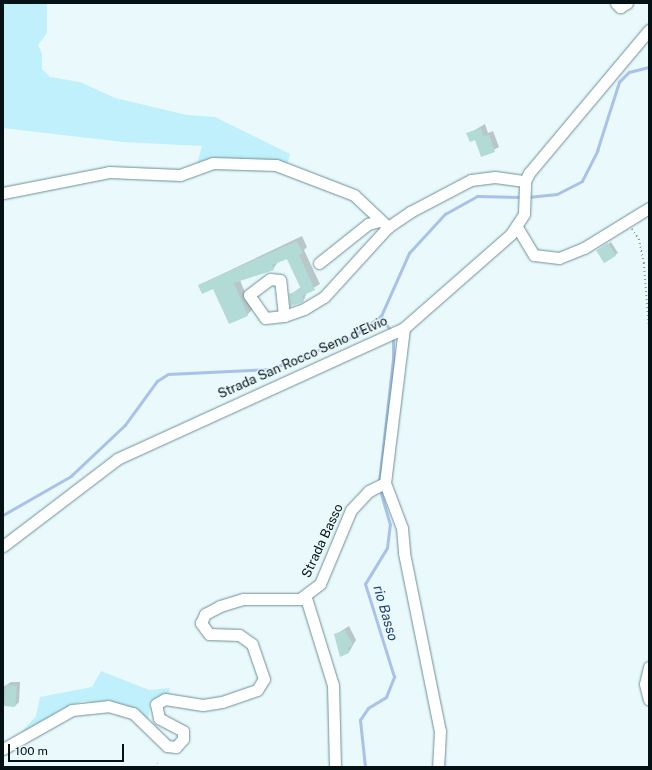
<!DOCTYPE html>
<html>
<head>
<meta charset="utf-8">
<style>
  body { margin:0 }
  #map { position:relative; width:652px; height:770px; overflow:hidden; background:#e9f9fc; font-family:"Public Sans",sans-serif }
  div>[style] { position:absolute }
  .green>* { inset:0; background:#bff0fb }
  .shadow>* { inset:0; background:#0003 }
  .stream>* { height:2.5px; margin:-1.25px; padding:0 1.25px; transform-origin:1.25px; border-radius:1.25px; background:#a9c2e9 }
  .building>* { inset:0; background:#b2dad6; transform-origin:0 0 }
  .path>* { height:1.5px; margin-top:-0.75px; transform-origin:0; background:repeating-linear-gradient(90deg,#8a999c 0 1px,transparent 0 4px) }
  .roads { filter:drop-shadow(0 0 1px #6b8f97) drop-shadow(0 0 1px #6b8f97) }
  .minor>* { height:11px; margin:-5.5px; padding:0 5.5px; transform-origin:5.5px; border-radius:5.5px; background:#fff }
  span { translate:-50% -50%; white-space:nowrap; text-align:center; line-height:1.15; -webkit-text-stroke:3px #e9f9fc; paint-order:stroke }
  .street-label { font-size:13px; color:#041215 }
  .water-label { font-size:14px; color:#224172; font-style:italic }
  .frame { position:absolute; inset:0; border:4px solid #041215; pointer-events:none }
  .scale { position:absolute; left:8px; top:744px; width:116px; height:18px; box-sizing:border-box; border:2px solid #041215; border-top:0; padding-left:5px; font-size:12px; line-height:14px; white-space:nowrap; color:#041215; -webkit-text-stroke:3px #e9f9fc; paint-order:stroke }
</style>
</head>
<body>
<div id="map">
  <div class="green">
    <i style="clip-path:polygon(3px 3px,47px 3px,47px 33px,38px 45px,42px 54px,42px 69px,50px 77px,80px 82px,115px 98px,187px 115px,215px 117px,290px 154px,287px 165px,197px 164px,202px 146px,123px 142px,3px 128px)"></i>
    <i style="clip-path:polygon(101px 671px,149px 690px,170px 688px,169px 695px,151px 700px,148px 720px,128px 707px,83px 701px,66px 707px,19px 735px,36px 716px,40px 697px,92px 687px)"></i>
  </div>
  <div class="shadow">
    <i style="clip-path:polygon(485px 124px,488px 133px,493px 131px,499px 147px,482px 156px,475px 139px,468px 134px)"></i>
    <i style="clip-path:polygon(302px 236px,307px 247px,304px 250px,320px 284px,307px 292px,304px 300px,291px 305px,290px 295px,301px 287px,288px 257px,278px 262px,273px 269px,240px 280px,252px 310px,247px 315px,214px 287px,199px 285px)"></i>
    <i style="clip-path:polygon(611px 242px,618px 253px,615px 255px,598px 251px)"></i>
    <i style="clip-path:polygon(349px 626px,356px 640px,349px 652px,335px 635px)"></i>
    <i style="clip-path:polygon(11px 682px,20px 682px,19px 702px,15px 706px,3px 705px,3px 687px)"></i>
  </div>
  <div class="stream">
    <i style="left:528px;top:197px;width:29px;rotate:-6deg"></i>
    <i style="left:557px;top:194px;width:28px;rotate:-27deg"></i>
    <i style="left:582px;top:181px;width:34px;rotate:-63deg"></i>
    <i style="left:597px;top:151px;width:72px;rotate:-72.3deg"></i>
    <i style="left:619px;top:82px;width:14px;rotate:-45deg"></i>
    <i style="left:629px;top:72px;width:21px;rotate:-14deg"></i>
    <i style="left:381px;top:316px;width:18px;rotate:56deg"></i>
    <i style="left:379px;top:482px;width:124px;rotate:-83.5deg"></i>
    <i style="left:393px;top:359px;width:23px;rotate:-90deg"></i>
    <i style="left:3px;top:515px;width:78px;rotate:-29.8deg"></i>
    <i style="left:71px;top:476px;width:74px;rotate:-43.4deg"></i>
    <i style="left:125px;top:425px;width:54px;rotate:-54deg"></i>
    <i style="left:157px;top:381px;width:13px;rotate:-32deg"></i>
    <i style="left:168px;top:374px;width:103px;rotate:-2.8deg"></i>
    <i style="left:271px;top:369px;width:89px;rotate:-21.7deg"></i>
    <i style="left:354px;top:336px;width:34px;rotate:-37deg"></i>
    <i style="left:381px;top:316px;width:69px;rotate:-66deg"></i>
    <i style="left:409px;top:253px;width:53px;rotate:-47.3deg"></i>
    <i style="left:445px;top:214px;width:37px;rotate:-29deg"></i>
    <i style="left:477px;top:196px;width:44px;rotate:1.3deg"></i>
    <i style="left:365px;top:767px;width:47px;rotate:-96.1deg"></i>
    <i style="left:360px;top:720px;width:14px;rotate:-56deg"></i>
    <i style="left:368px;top:708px;width:21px;rotate:-31deg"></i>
    <i style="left:386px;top:697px;width:22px;rotate:-68deg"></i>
    <i style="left:394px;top:677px;width:97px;rotate:-107.3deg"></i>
    <i style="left:365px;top:584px;width:42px;rotate:-58.6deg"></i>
    <i style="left:387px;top:548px;width:23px;rotate:-83deg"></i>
    <i style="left:390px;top:525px;width:37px;rotate:-106deg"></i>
  </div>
  <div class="building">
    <i style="clip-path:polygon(481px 128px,484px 136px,489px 135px,495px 152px,481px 157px,475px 140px,470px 142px,466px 133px)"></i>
    <i style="clip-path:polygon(297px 241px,303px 253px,299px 255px,315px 290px,302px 296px,304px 301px,301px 303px,290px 306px,289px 294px,301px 289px,287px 259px,272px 265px,274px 270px,234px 283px,248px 316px,229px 324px,213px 289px,202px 294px,198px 285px)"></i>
    <i style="left:608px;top:243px;width:15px;height:14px;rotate:58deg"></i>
    <i style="clip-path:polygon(345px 630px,353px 645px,348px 647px,349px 653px,340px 657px,334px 634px)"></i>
    <i style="left:6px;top:685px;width:11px;height:21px;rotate:5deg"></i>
  </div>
  <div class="path">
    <i style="left:632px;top:229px;width:12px;rotate:55deg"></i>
    <i style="left:639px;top:239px;width:25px;rotate:78deg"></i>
    <i style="left:644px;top:263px;width:63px;rotate:85.5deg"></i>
    <i style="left:155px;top:767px;width:4px;rotate:-63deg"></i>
  </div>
  <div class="roads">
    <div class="minor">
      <i style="left:616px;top:3px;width:6px;rotate:45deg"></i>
      <i style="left:620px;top:7px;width:8px;rotate:-30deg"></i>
      <i style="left:3px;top:193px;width:108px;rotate:-11.2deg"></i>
      <i style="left:109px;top:172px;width:71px;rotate:2.4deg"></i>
      <i style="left:180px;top:175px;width:35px;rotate:-20deg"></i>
      <i style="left:213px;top:163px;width:63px;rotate:1.8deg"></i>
      <i style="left:276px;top:165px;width:84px;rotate:21deg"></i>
      <i style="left:354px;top:195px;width:47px;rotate:43.3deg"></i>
      <i style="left:517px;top:227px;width:33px;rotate:59deg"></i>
      <i style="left:534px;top:255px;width:25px;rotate:7deg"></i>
      <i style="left:559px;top:258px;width:27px;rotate:-22deg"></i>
      <i style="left:584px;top:248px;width:76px;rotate:-31.6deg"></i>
      <i style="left:319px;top:263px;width:63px;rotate:-38.5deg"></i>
      <i style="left:368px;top:224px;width:11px;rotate:-15deg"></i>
      <i style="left:284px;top:316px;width:36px;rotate:-96deg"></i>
      <i style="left:280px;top:280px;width:10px;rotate:-174deg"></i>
      <i style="left:270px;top:279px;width:26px;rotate:143deg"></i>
      <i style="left:249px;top:295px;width:28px;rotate:55deg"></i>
      <i style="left:265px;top:318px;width:19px;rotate:-6deg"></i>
      <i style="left:284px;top:316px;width:21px;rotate:-19deg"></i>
      <i style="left:304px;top:309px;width:23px;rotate:-31deg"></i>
      <i style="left:324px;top:297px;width:95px;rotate:-47.6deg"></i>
      <i style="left:388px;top:227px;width:27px;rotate:-34deg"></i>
      <i style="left:410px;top:212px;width:69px;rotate:-27.7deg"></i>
      <i style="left:471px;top:180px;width:24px;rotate:-7deg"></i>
      <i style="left:495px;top:177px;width:30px;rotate:8deg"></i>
      <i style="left:385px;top:483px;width:48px;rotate:69.3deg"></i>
      <i style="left:402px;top:528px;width:25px;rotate:85deg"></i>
      <i style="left:404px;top:553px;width:182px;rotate:78.6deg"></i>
      <i style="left:440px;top:731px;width:36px;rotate:93deg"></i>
      <i style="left:3px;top:546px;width:143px;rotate:-37.3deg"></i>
      <i style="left:117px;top:459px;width:315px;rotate:-24.5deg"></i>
      <i style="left:404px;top:328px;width:142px;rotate:-41.3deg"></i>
      <i style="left:511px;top:234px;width:24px;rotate:-57deg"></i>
      <i style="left:524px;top:214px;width:33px;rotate:-88deg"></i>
      <i style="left:525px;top:181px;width:9px;rotate:-63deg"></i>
      <i style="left:529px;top:173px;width:187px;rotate:-50deg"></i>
      <i style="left:306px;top:598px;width:91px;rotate:72.8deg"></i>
      <i style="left:333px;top:685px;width:82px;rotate:88.6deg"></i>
      <i style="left:649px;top:667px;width:17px;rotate:103deg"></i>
      <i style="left:645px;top:684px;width:16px;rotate:76deg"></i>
      <i style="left:3px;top:749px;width:79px;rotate:-29.5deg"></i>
      <i style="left:72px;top:710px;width:36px;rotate:-6deg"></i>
      <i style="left:108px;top:706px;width:26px;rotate:16deg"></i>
      <i style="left:133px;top:713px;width:47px;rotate:44.1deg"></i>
      <i style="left:167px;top:746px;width:9px;rotate:6deg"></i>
      <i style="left:176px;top:747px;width:11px;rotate:-49deg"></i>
      <i style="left:183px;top:739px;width:8px;rotate:-90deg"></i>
      <i style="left:183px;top:731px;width:27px;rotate:-152deg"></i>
      <i style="left:159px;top:718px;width:14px;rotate:-102deg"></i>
      <i style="left:156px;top:704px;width:10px;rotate:-29deg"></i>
      <i style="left:165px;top:699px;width:38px;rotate:9deg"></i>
      <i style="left:203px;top:705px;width:19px;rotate:-9deg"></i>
      <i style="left:222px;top:702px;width:37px;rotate:-19deg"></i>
      <i style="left:257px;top:690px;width:13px;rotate:-58deg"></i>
      <i style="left:264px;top:679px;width:37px;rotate:-109deg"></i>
      <i style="left:252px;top:644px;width:16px;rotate:-145deg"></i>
      <i style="left:239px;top:635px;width:30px;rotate:-178deg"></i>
      <i style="left:209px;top:634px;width:14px;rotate:-126deg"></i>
      <i style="left:201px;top:623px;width:10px;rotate:-66deg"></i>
      <i style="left:205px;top:614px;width:17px;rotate:-28deg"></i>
      <i style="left:220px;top:606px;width:24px;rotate:-17deg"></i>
      <i style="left:243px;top:599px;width:57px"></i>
      <i style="left:300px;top:599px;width:25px;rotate:-37deg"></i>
      <i style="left:320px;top:584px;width:80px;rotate:-67.3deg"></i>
      <i style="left:351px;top:510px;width:26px;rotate:-47deg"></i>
      <i style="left:369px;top:491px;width:18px;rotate:-27deg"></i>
      <i style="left:385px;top:483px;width:156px;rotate:-83deg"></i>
    </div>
  </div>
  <div class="street-label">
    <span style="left:303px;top:358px;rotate:-24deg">Strada San Rocco Seno d'Elvio</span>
    <span style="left:323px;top:541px;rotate:-65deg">Strada Basso</span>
  </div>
  <div class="water-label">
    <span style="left:386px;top:613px;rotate:74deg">rio Basso</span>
  </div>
  <div class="frame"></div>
  <div class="scale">100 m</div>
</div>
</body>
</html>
